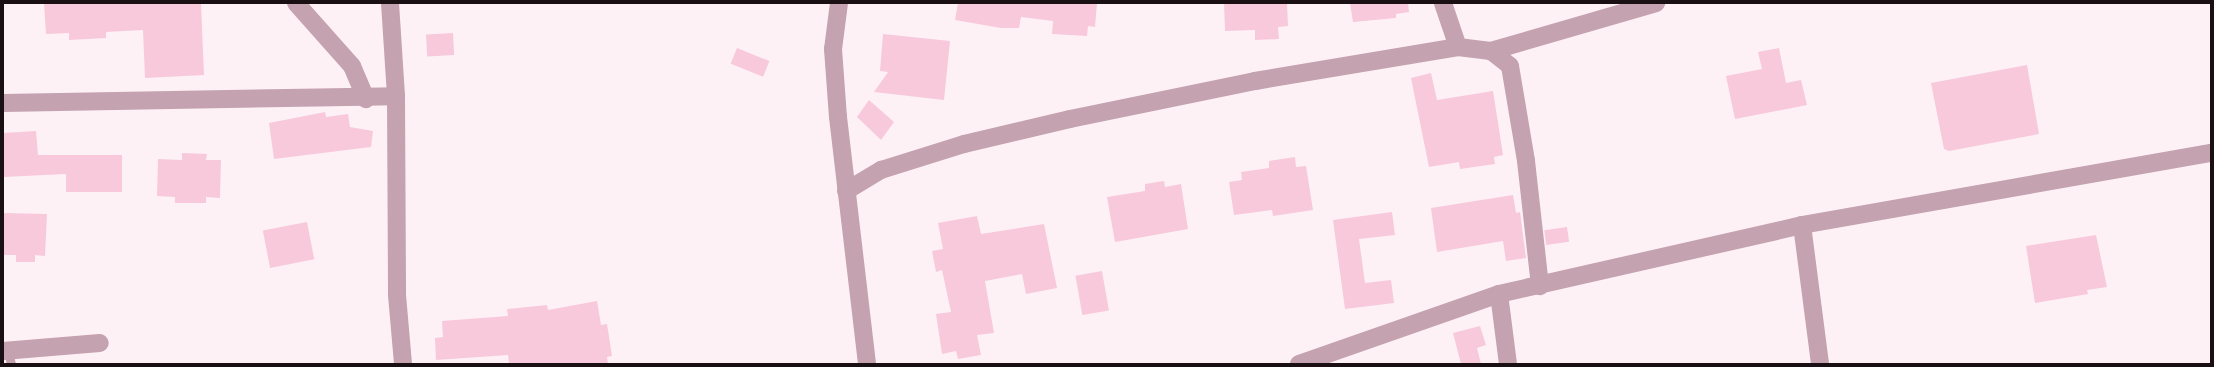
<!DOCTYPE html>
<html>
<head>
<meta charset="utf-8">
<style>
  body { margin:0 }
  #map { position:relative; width:2214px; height:367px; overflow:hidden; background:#fef1f6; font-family:Inter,sans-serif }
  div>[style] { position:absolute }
  .building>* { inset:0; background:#f7c9db; transform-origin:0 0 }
  .service>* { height:9px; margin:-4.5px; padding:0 4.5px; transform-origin:4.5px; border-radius:4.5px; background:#c4a2b0 }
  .minor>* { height:18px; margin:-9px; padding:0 9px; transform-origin:9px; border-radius:9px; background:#c4a2b0 }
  span { translate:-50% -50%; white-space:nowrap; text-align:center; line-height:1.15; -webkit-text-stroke:3px #fef1f6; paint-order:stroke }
  .frame { position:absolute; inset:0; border:4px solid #1a1014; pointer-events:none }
</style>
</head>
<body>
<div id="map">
  <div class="building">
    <i style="clip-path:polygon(44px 3px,201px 3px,204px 75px,145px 78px,143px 30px,106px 32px,106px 38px,69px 40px,69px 33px,46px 34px)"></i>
    <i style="clip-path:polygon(958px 3px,1097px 3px,1095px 27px,1088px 26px,1087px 36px,1052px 34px,1053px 21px,1021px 17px,1019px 28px,1001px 28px,955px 20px)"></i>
    <i style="clip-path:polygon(1224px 3px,1287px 3px,1288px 26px,1278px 27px,1279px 39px,1255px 40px,1255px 30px,1225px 31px)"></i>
    <i style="clip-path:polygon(1350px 3px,1408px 3px,1409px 12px,1396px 14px,1396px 18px,1353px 22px)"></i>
    <i style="left:453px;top:33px;width:22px;height:27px;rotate:87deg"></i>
    <i style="clip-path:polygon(883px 34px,950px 41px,944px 100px,874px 92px,888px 72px,880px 71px)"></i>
    <i style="left:737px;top:48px;width:35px;height:17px;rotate:22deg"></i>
    <i style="clip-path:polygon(1779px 48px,1786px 83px,1801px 80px,1807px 105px,1735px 119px,1726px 76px,1762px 69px,1758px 52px)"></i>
    <i style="clip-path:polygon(2027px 65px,2039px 134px,1949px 151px,1944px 149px,1931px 83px)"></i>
    <i style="clip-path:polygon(1431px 73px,1437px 100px,1493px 91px,1503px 155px,1494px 157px,1495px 164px,1460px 169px,1459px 162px,1429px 167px,1411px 78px)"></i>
    <i style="clip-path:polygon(869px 100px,894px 122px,881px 140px,857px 117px)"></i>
    <i style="clip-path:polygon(325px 112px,326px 117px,348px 114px,350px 127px,373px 131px,371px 147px,274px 159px,269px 123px)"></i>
    <i style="clip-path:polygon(36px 131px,38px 155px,122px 155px,122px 192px,66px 192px,66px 174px,3px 177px,3px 133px)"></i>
    <i style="clip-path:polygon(182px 153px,207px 154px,206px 160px,221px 160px,220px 198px,206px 197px,206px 203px,175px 203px,175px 197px,157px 196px,158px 159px,182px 160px)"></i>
    <i style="clip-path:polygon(1295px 157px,1296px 167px,1306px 166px,1313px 210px,1273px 216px,1272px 210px,1234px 215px,1229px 182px,1242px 180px,1241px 172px,1269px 168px,1269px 161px)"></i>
    <i style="clip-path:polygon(1164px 181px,1165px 187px,1181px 184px,1188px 229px,1115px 242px,1107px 197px,1145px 191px,1145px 184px)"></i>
    <i style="clip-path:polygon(1513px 195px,1516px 213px,1520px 212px,1526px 258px,1506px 261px,1503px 241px,1437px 252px,1431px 208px)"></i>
    <i style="clip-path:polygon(1392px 212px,1395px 235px,1359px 239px,1365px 283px,1391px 280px,1394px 303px,1345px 309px,1333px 220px)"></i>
    <i style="clip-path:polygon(3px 213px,47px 214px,45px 256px,35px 255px,35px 262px,16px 262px,16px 255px,3px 255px)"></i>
    <i style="clip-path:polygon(977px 216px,981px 234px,1044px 224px,1057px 288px,1026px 294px,1022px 274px,985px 281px,994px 333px,977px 335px,981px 355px,958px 359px,956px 351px,942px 354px,936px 314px,951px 312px,942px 270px,936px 272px,932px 251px,943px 249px,938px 223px)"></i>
    <i style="left:307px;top:222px;width:38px;height:45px;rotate:79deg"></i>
    <i style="left:1567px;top:227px;width:15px;height:23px;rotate:82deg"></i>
    <i style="clip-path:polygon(2096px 235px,2107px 287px,2087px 290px,2088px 294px,2035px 303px,2026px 246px)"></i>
    <i style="left:1102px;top:271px;width:40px;height:27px;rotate:80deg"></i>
    <i style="clip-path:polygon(597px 301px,601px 325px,607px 324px,612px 356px,607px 357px,608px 364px,509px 364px,508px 355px,436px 360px,435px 338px,443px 337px,442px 321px,508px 316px,507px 309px,547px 305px,548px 310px)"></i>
    <i style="clip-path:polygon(1480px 326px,1486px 345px,1477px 348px,1481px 364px,1461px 364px,1453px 333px)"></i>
  </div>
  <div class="service">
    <i style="left:8px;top:351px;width:13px;rotate:77deg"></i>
  </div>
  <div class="minor">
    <i style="left:296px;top:3px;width:84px;rotate:48.4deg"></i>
    <i style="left:352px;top:66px;width:36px;rotate:67deg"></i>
    <i style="left:390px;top:3px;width:93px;rotate:86.3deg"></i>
    <i style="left:396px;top:96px;width:199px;rotate:89.7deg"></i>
    <i style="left:397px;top:295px;width:69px;rotate:85deg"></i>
    <i style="left:839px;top:3px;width:46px;rotate:97.4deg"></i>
    <i style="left:833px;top:49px;width:68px;rotate:85.8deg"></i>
    <i style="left:838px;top:117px;width:249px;rotate:83.3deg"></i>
    <i style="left:1443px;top:3px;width:46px;rotate:71.2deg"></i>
    <i style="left:1491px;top:51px;width:172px;rotate:-16.2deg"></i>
    <i style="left:3px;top:103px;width:393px;rotate:-1deg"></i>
    <i style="left:846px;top:191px;width:41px;rotate:-31deg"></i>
    <i style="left:881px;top:170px;width:87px;rotate:-17.4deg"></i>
    <i style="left:964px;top:144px;width:109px;rotate:-13.3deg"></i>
    <i style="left:1070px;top:119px;width:189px;rotate:-11.6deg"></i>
    <i style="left:1255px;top:81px;width:206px;rotate:-9.5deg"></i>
    <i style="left:1458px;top:47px;width:33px;rotate:7deg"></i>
    <i style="left:1491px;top:51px;width:24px;rotate:38deg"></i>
    <i style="left:1510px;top:66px;width:96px;rotate:80.4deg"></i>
    <i style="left:1526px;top:161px;width:126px;rotate:83.6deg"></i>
    <i style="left:1802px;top:225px;width:140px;rotate:82.6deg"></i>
    <i style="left:1499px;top:294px;width:71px;rotate:82.7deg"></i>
    <i style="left:3px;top:351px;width:97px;rotate:-4.7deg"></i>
    <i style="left:1299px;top:364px;width:212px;rotate:-19.3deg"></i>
    <i style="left:1499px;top:294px;width:311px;rotate:-12.8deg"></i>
    <i style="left:1802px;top:225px;width:415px;rotate:-10deg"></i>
  </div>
  <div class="frame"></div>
</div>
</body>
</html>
